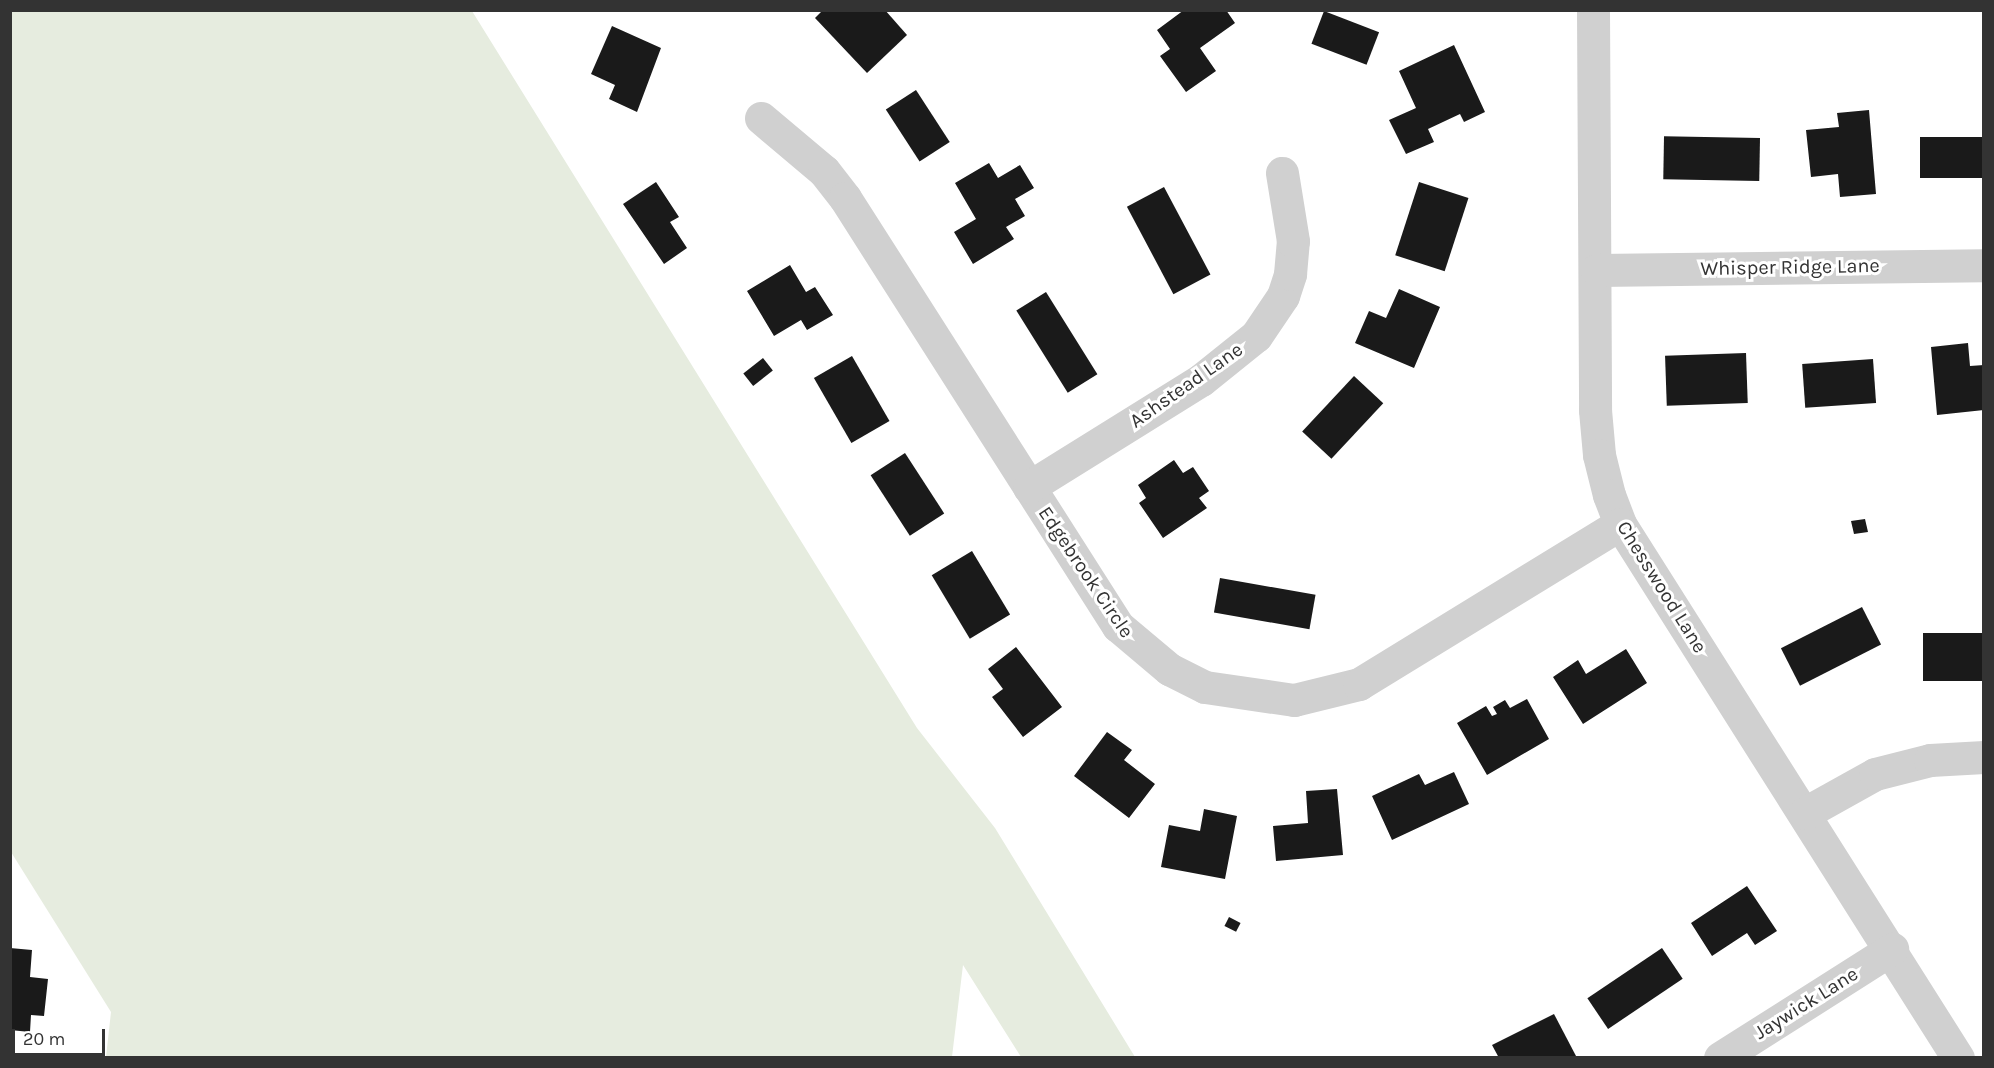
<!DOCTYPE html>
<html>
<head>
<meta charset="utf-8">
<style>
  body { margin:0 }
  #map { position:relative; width:1994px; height:1068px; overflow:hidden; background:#fff; font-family:Karla,sans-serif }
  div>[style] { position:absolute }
  .green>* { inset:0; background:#e6ecdf }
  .building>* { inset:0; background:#1a1a1a; transform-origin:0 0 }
  .minor>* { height:33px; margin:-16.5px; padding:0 16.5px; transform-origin:16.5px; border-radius:16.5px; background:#d0d0d0 }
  span { translate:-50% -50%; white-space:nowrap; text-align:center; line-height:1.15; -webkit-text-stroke:6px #fff; paint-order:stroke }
  .street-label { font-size:20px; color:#333 }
  .frame { position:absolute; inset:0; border:12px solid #333; pointer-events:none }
  .scale { position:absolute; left:12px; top:1029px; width:93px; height:27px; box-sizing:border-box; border:3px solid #333; border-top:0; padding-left:8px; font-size:18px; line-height:21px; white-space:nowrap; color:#333; -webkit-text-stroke:4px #fff; paint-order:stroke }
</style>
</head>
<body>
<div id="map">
  <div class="green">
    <i style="clip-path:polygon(11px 10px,472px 11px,917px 728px,995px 828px,1135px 1057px,1021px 1057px,963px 965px,952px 1057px,106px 1057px,111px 1012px,11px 852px)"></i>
  </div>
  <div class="building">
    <i style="clip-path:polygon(823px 10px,885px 10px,907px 35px,867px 73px,815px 18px)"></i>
    <i style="clip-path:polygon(1184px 10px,1226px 10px,1235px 23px,1200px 48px,1216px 71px,1186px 92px,1160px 56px,1170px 49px,1157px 30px)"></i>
    <i style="left:1324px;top:11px;width:59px;height:35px;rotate:21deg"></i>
    <i style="clip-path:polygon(612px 26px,661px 48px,637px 112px,609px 99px,615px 85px,591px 74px)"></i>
    <i style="clip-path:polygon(1454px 45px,1485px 112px,1464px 122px,1460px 114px,1428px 129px,1434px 142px,1406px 154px,1389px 120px,1416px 108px,1399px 71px)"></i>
    <i style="left:916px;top:90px;width:62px;height:36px;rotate:57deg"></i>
    <i style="clip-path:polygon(1869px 110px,1876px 194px,1840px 197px,1838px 174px,1811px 177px,1806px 130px,1839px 127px,1837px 113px)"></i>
    <i style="left:1984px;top:137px;width:41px;height:64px;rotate:90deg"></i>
    <i style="left:1760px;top:138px;width:43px;height:96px;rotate:91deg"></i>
    <i style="clip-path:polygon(989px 163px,998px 178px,1020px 165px,1034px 188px,1015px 199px,1025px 216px,1006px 227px,1014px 239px,973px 264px,954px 232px,976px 219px,955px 183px)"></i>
    <i style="clip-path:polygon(656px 182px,679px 217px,670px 222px,687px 248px,664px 264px,623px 204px)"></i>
    <i style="left:1419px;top:182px;width:52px;height:77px;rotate:18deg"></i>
    <i style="left:1164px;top:187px;width:99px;height:42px;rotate:62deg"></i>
    <i style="clip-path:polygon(790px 265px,806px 292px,815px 287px,833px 315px,807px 330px,801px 320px,774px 336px,747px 291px)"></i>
    <i style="clip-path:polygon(1399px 289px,1440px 307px,1414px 368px,1355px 343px,1369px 311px,1386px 318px)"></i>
    <i style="left:1046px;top:292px;width:97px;height:35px;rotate:58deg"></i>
    <i style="clip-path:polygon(1968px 343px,1970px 366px,1984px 365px,1984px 410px,1937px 415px,1931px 347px)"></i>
    <i style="left:1746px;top:353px;width:50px;height:81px;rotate:88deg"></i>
    <i style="left:852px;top:356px;width:75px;height:44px;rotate:60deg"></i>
    <i style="left:763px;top:358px;width:16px;height:25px;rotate:52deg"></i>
    <i style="left:1873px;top:359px;width:44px;height:71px;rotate:86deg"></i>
    <i style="left:1354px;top:376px;width:40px;height:76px;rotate:43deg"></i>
    <i style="left:905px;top:453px;width:72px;height:41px;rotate:57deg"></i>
    <i style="clip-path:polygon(1174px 460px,1183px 473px,1193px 467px,1209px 491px,1199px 498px,1207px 508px,1163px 538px,1139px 503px,1146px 498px,1138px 485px)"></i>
    <i style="clip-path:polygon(1865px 519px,1868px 532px,1854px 534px,1851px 521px)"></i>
    <i style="left:972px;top:551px;width:74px;height:47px;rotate:59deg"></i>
    <i style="left:1220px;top:578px;width:97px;height:35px;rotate:10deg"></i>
    <i style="left:1862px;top:607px;width:42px;height:91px;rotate:63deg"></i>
    <i style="left:1984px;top:633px;width:48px;height:61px;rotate:90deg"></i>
    <i style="clip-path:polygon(1016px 647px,1062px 707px,1023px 737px,992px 697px,1003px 689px,988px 669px)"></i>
    <i style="clip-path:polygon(1626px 649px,1647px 683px,1583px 724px,1553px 677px,1578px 660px,1586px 674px)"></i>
    <i style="clip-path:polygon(1527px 699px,1549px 739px,1487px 775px,1457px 723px,1486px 706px,1492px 716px,1497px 714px,1493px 707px,1505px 700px,1510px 708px)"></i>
    <i style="clip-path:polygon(1107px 732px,1132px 750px,1124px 760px,1155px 784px,1129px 818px,1074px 776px)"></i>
    <i style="clip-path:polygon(1454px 772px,1469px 804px,1392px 840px,1372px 796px,1419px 774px,1425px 785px)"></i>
    <i style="clip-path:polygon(1337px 789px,1343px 855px,1276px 861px,1273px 826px,1308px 823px,1306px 791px)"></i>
    <i style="clip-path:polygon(1204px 809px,1237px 816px,1225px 879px,1161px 867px,1169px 825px,1200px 831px)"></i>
    <i style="clip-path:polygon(1747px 886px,1777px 931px,1755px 945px,1747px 933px,1712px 956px,1691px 923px)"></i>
    <i style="left:1229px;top:917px;width:13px;height:10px;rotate:27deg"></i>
    <i style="clip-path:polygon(10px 948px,32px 950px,30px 977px,48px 979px,44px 1016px,31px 1015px,30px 1032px,10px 1030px)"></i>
    <i style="left:1662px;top:948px;width:37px;height:90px;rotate:56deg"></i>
    <i style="clip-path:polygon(1554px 1014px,1576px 1056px,1499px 1058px,1492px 1045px)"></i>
  </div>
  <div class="minor">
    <i style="left:1593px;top:10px;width:400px;rotate:89.7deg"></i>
    <i style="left:1595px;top:410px;width:45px;rotate:84.9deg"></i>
    <i style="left:1599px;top:455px;width:41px;rotate:76deg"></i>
    <i style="left:1609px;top:495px;width:31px;rotate:69deg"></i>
    <i style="left:1620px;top:524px;width:632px;rotate:57.67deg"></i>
    <i style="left:761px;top:118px;width:82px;rotate:40.1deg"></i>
    <i style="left:824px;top:171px;width:34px;rotate:52deg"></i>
    <i style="left:845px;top:198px;width:508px;rotate:57.47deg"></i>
    <i style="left:1118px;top:626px;width:67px;rotate:40.1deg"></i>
    <i style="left:1169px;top:669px;width:40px;rotate:26.6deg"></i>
    <i style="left:1205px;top:687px;width:90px;rotate:8.3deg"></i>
    <i style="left:1294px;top:700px;width:67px;rotate:-13.8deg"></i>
    <i style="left:1359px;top:684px;width:306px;rotate:-31.5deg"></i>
    <i style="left:1597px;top:270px;width:387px;rotate:-0.7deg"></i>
    <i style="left:1029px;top:487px;width:203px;rotate:-31.9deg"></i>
    <i style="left:1201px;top:380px;width:70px;rotate:-38.7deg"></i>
    <i style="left:1256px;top:336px;width:48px;rotate:-56deg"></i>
    <i style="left:1283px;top:296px;width:23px;rotate:-72deg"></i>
    <i style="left:1290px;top:274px;width:33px;rotate:-85deg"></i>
    <i style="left:1293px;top:241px;width:69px;rotate:-99.2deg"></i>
    <i style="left:1805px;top:813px;width:80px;rotate:-29.1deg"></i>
    <i style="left:1875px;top:774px;width:57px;rotate:-14.3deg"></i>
    <i style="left:1930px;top:760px;width:54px;rotate:-3.2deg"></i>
    <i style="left:1720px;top:1058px;width:204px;rotate:-32.4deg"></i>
  </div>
  <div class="street-label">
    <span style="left:1790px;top:267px;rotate:-1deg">Whisper Ridge Lane</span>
    <span style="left:1186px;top:385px;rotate:-35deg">Ashstead Lane</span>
    <span style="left:1086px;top:572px;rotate:56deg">Edgebrook Circle</span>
    <span style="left:1662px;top:587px;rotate:58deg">Chesswood Lane</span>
    <span style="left:1806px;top:1003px;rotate:-32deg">Jaywick Lane</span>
  </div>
  <div class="frame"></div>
  <div class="scale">20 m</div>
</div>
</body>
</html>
